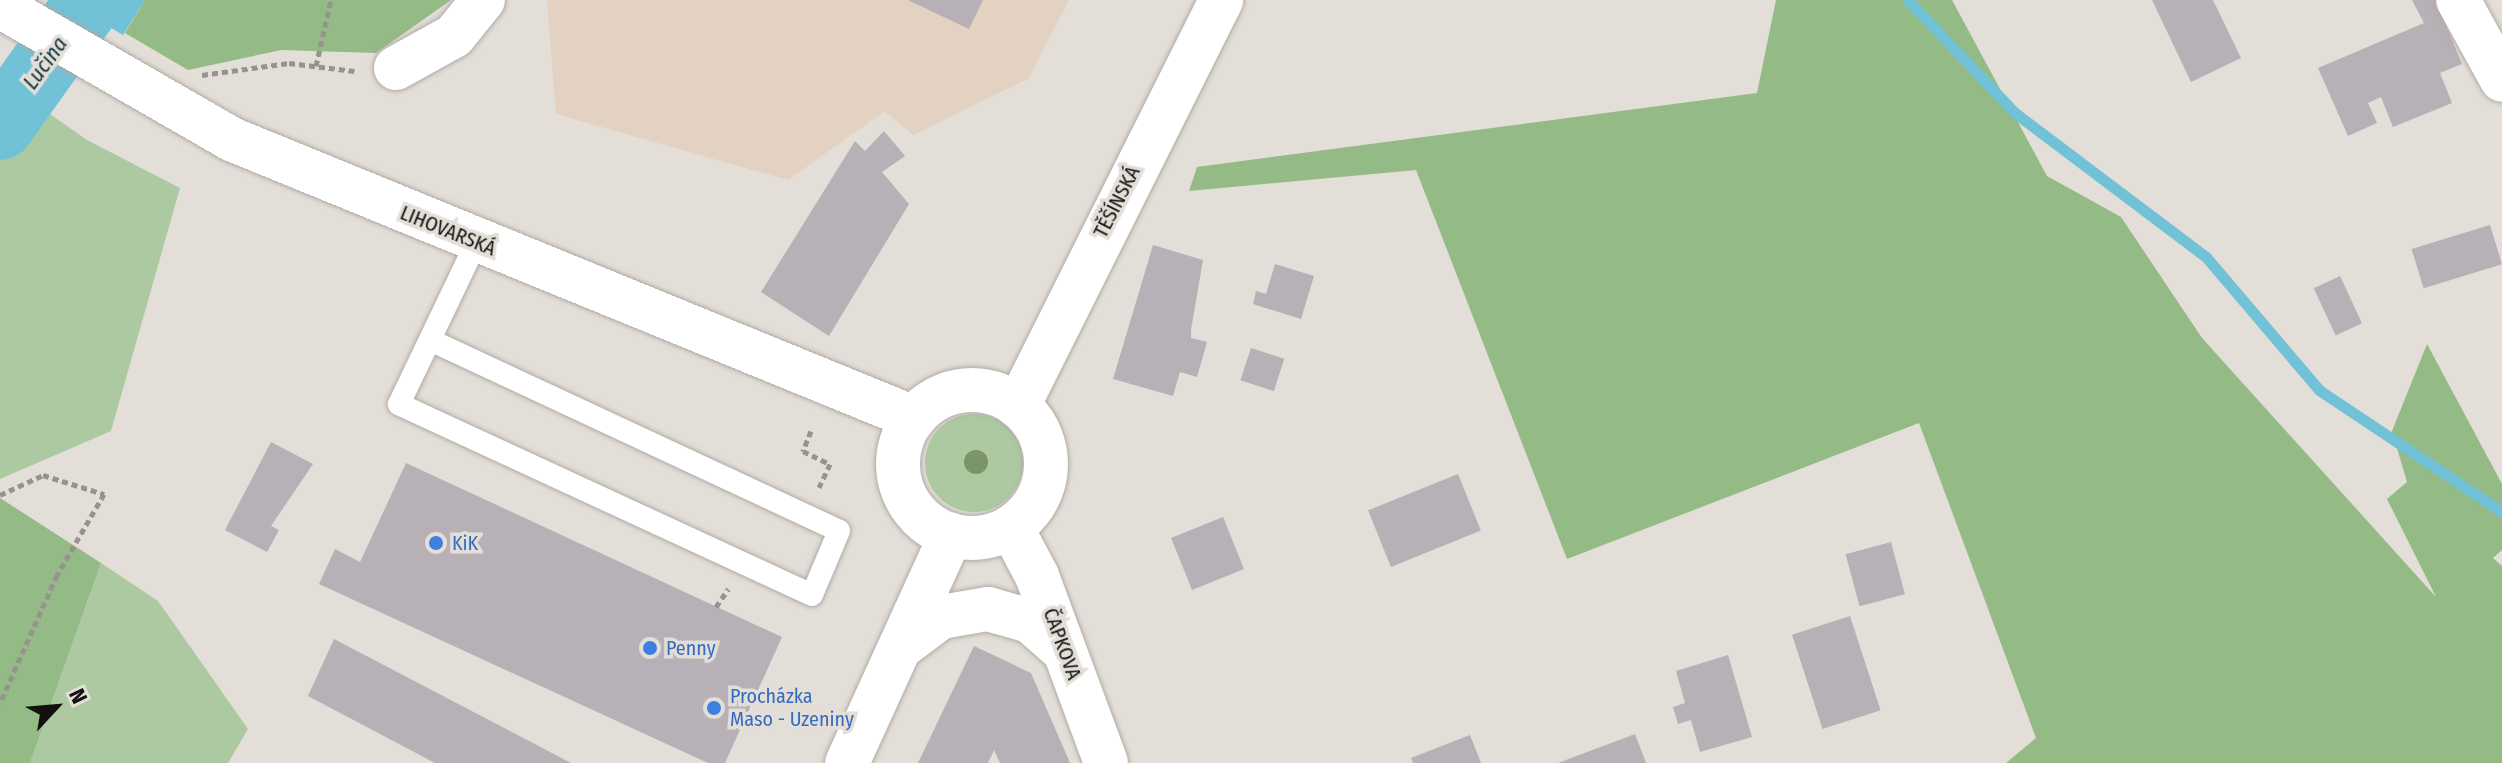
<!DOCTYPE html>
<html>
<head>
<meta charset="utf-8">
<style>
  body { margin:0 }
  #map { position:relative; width:2502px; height:763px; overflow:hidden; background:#e3ded7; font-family:"Fira Sans Condensed",sans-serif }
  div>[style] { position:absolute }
  .industrial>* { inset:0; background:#e3d1c1 }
  .green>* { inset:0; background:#acc9a1 }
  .round { border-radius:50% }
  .forest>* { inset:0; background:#94ba85 }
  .water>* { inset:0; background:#71c1d7 }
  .pier>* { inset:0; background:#e3ded7 }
  .stream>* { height:11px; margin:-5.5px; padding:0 5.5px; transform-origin:5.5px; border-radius:5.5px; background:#71c1d7 }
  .river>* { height:68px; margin:-34px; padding:0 34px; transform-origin:34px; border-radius:34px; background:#71c1d7 }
  .building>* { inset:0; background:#b7b0b6; transform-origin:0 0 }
  .path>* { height:5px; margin-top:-2.5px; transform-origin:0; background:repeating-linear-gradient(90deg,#96928d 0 6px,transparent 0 10px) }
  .roads { filter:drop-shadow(0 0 2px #b0aba5) drop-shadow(0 0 2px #b0aba5) }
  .lane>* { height:22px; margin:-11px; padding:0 11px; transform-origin:11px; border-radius:11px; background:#fff }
  .street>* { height:44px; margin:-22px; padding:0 22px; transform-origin:22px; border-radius:22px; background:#fff }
  .secondary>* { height:44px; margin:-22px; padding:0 22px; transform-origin:22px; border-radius:22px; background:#fff }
  .secondary>.ring { margin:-22px; padding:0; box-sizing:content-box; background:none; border:44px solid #fff; border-radius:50% }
  .trees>* { width:24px; height:24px; margin:-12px; border-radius:50%; background:#7c9467 }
  .dots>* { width:22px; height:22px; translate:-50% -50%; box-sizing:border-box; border:4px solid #e3ded7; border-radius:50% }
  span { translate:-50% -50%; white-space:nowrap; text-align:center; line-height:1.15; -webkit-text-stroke:7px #e3ded7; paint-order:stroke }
  .street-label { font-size:20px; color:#13110f }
  .shop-label { font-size:20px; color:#366cbe }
  .left { translate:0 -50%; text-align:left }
  .water-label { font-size:22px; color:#123842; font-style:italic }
  .north { position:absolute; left:16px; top:667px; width:80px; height:80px; -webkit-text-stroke:6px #e3ded7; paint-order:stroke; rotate:64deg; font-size:22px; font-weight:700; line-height:32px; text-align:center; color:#13110f }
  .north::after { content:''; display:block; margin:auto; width:28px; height:36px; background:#13110f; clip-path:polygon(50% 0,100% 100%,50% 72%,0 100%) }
</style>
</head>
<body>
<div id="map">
  <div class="industrial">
    <i style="clip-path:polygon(547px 0,1069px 0,1028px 79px,913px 135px,885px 111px,788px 180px,556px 114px)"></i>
  </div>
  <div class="green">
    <i style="clip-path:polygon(0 79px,87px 140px,180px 188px,111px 431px,0 479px)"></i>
    <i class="round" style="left:925px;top:414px;width:98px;height:98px"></i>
    <i style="clip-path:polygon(101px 563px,158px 601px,248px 729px,228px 763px,30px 763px)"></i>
  </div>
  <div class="forest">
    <i style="clip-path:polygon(145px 0,451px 0,376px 53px,281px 50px,188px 70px,125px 33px)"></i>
    <i style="clip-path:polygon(1776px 0,1952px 0,2047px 176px,2121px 217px,2202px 338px,2436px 597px,2387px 499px,2407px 482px,2392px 431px,2427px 344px,2502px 484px,2502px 550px,2493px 558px,2502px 566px,2502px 763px,2006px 763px,2036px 738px,1919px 423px,1567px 559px,1416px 170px,1189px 191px,1197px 167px,1757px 93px)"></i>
    <i style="clip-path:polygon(0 498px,101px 563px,30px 763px,0 763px)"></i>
  </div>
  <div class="water">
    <i style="clip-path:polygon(42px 0,145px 0,115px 48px)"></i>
  </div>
  <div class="pier">
    <i style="clip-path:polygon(38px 0,66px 0,126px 37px,113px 51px)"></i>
  </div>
  <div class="stream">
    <i style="left:1908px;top:0;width:156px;rotate:46.6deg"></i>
    <i style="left:2015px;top:113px;width:239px;rotate:37deg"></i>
    <i style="left:2206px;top:257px;width:175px;rotate:49.6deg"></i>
    <i style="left:2319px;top:390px;width:220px;rotate:33.7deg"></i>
  </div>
  <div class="river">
    <i style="left:0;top:126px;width:155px;rotate:-54.5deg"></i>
  </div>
  <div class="building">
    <i style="clip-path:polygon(908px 0,983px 0,969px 29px)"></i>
    <i style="clip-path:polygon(2152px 0,2213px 0,2241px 58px,2191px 82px)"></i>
    <i style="clip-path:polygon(2412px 0,2444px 0,2450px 11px,2442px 16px,2462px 64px,2440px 73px,2452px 103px,2393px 127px,2381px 97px,2368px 103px,2377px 123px,2348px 136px,2318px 68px,2424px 23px)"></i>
    <i style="clip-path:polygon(884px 131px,905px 156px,882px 172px,909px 204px,829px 336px,761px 292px,855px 141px,865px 151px)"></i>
    <i style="left:2490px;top:225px;width:41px;height:82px;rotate:73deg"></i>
    <i style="clip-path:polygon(1153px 245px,1203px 260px,1191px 330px,1191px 338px,1207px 342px,1197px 377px,1180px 372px,1173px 396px,1113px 379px)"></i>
    <i style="clip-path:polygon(1275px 264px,1314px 276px,1301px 319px,1253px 304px,1256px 291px,1266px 294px)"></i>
    <i style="left:2340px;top:276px;width:52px;height:29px;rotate:65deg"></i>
    <i style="left:1251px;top:348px;width:35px;height:34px;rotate:18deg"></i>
    <i style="clip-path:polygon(271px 442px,313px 464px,271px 526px,279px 530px,267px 552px,225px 530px)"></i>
    <i style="clip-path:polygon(406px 463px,782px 637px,725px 763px,708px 763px,319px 584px,335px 549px,360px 562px)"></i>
    <i style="left:1458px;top:474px;width:61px;height:97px;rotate:68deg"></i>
    <i style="left:1223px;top:517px;width:56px;height:56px;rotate:68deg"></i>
    <i style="left:1891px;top:542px;width:54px;height:47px;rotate:75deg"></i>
    <i style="left:1850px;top:616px;width:99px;height:61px;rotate:72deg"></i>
    <i style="clip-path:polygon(334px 639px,571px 763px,435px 763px,308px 696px)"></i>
    <i style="clip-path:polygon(974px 646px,1031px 673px,1070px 763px,1000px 763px,994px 750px,988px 763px,918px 763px)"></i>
    <i style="clip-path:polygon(1728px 655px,1752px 737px,1700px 752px,1691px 720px,1678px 724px,1673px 707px,1685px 703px,1676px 671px)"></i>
    <i style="clip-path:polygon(1635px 734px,1646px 763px,1558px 763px)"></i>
    <i style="clip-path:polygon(1470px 735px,1481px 763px,1413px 763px,1411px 758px)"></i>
  </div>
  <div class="path">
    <i style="left:316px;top:66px;width:68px;rotate:-77.2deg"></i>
    <i style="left:202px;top:75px;width:88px;rotate:-7.9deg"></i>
    <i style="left:289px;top:63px;width:66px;rotate:6.9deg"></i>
    <i style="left:811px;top:431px;width:22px;rotate:112deg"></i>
    <i style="left:803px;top:451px;width:30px;rotate:26deg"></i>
    <i style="left:830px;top:464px;width:26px;rotate:115deg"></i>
    <i style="left:0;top:495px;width:47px;rotate:-24.9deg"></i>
    <i style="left:43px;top:475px;width:64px;rotate:17.3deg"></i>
    <i style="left:104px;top:494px;width:94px;rotate:120.1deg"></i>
    <i style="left:57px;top:575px;width:140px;rotate:114deg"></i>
    <i style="left:716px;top:607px;width:22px;rotate:-56deg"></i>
  </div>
  <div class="roads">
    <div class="lane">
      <i style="left:430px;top:340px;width:451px;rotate:25deg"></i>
      <i style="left:839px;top:531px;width:69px;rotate:112.9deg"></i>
      <i style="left:812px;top:595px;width:455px;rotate:-155.2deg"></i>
      <i style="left:399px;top:404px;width:178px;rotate:-64.4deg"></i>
    </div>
    <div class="street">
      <i style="left:2458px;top:0;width:91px;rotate:61.2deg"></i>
      <i style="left:396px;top:68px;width:66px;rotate:-28.9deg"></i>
      <i style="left:454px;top:36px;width:46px;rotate:-51.1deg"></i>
    </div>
    <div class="secondary">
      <i style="left:0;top:6px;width:267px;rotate:29.9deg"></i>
      <i style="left:231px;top:139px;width:738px;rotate:22.22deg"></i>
      <i class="ring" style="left:898px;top:390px;width:104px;height:104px"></i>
      <i style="left:1018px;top:406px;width:454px;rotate:-63.4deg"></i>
      <i style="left:1011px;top:527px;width:55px;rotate:62deg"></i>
      <i style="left:1037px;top:576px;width:199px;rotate:69.7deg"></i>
      <i style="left:901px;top:647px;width:50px;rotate:-36.9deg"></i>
      <i style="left:941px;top:617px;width:48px;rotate:-9.7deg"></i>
      <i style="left:988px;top:609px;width:44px;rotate:15.9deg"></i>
      <i style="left:1030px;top:621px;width:45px;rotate:41.4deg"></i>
      <i style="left:847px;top:763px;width:251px;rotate:-65.5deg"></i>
    </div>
  </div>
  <div class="trees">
    <i style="left:976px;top:462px"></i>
  </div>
  <div class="dots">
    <i style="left:436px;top:543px;background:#3f7fe0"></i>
    <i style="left:650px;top:648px;background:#3f7fe0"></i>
    <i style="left:714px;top:708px;background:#3f7fe0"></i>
  </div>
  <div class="street-label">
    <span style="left:1117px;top:202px;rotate:-63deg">TĚŠÍNSKÁ</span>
    <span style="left:448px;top:231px;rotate:22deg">LIHOVARSKÁ</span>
    <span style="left:1062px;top:644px;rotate:70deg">ČAPKOVA</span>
  </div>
  <div class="shop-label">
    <span class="left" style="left:452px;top:543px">KiK</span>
    <span class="left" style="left:666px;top:648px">Penny</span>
    <span class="left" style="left:730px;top:708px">Procházka<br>Maso - Uzeniny</span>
  </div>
  <div class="water-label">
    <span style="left:45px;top:63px;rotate:-54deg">Lučina</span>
  </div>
  <div class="north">N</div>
</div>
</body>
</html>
